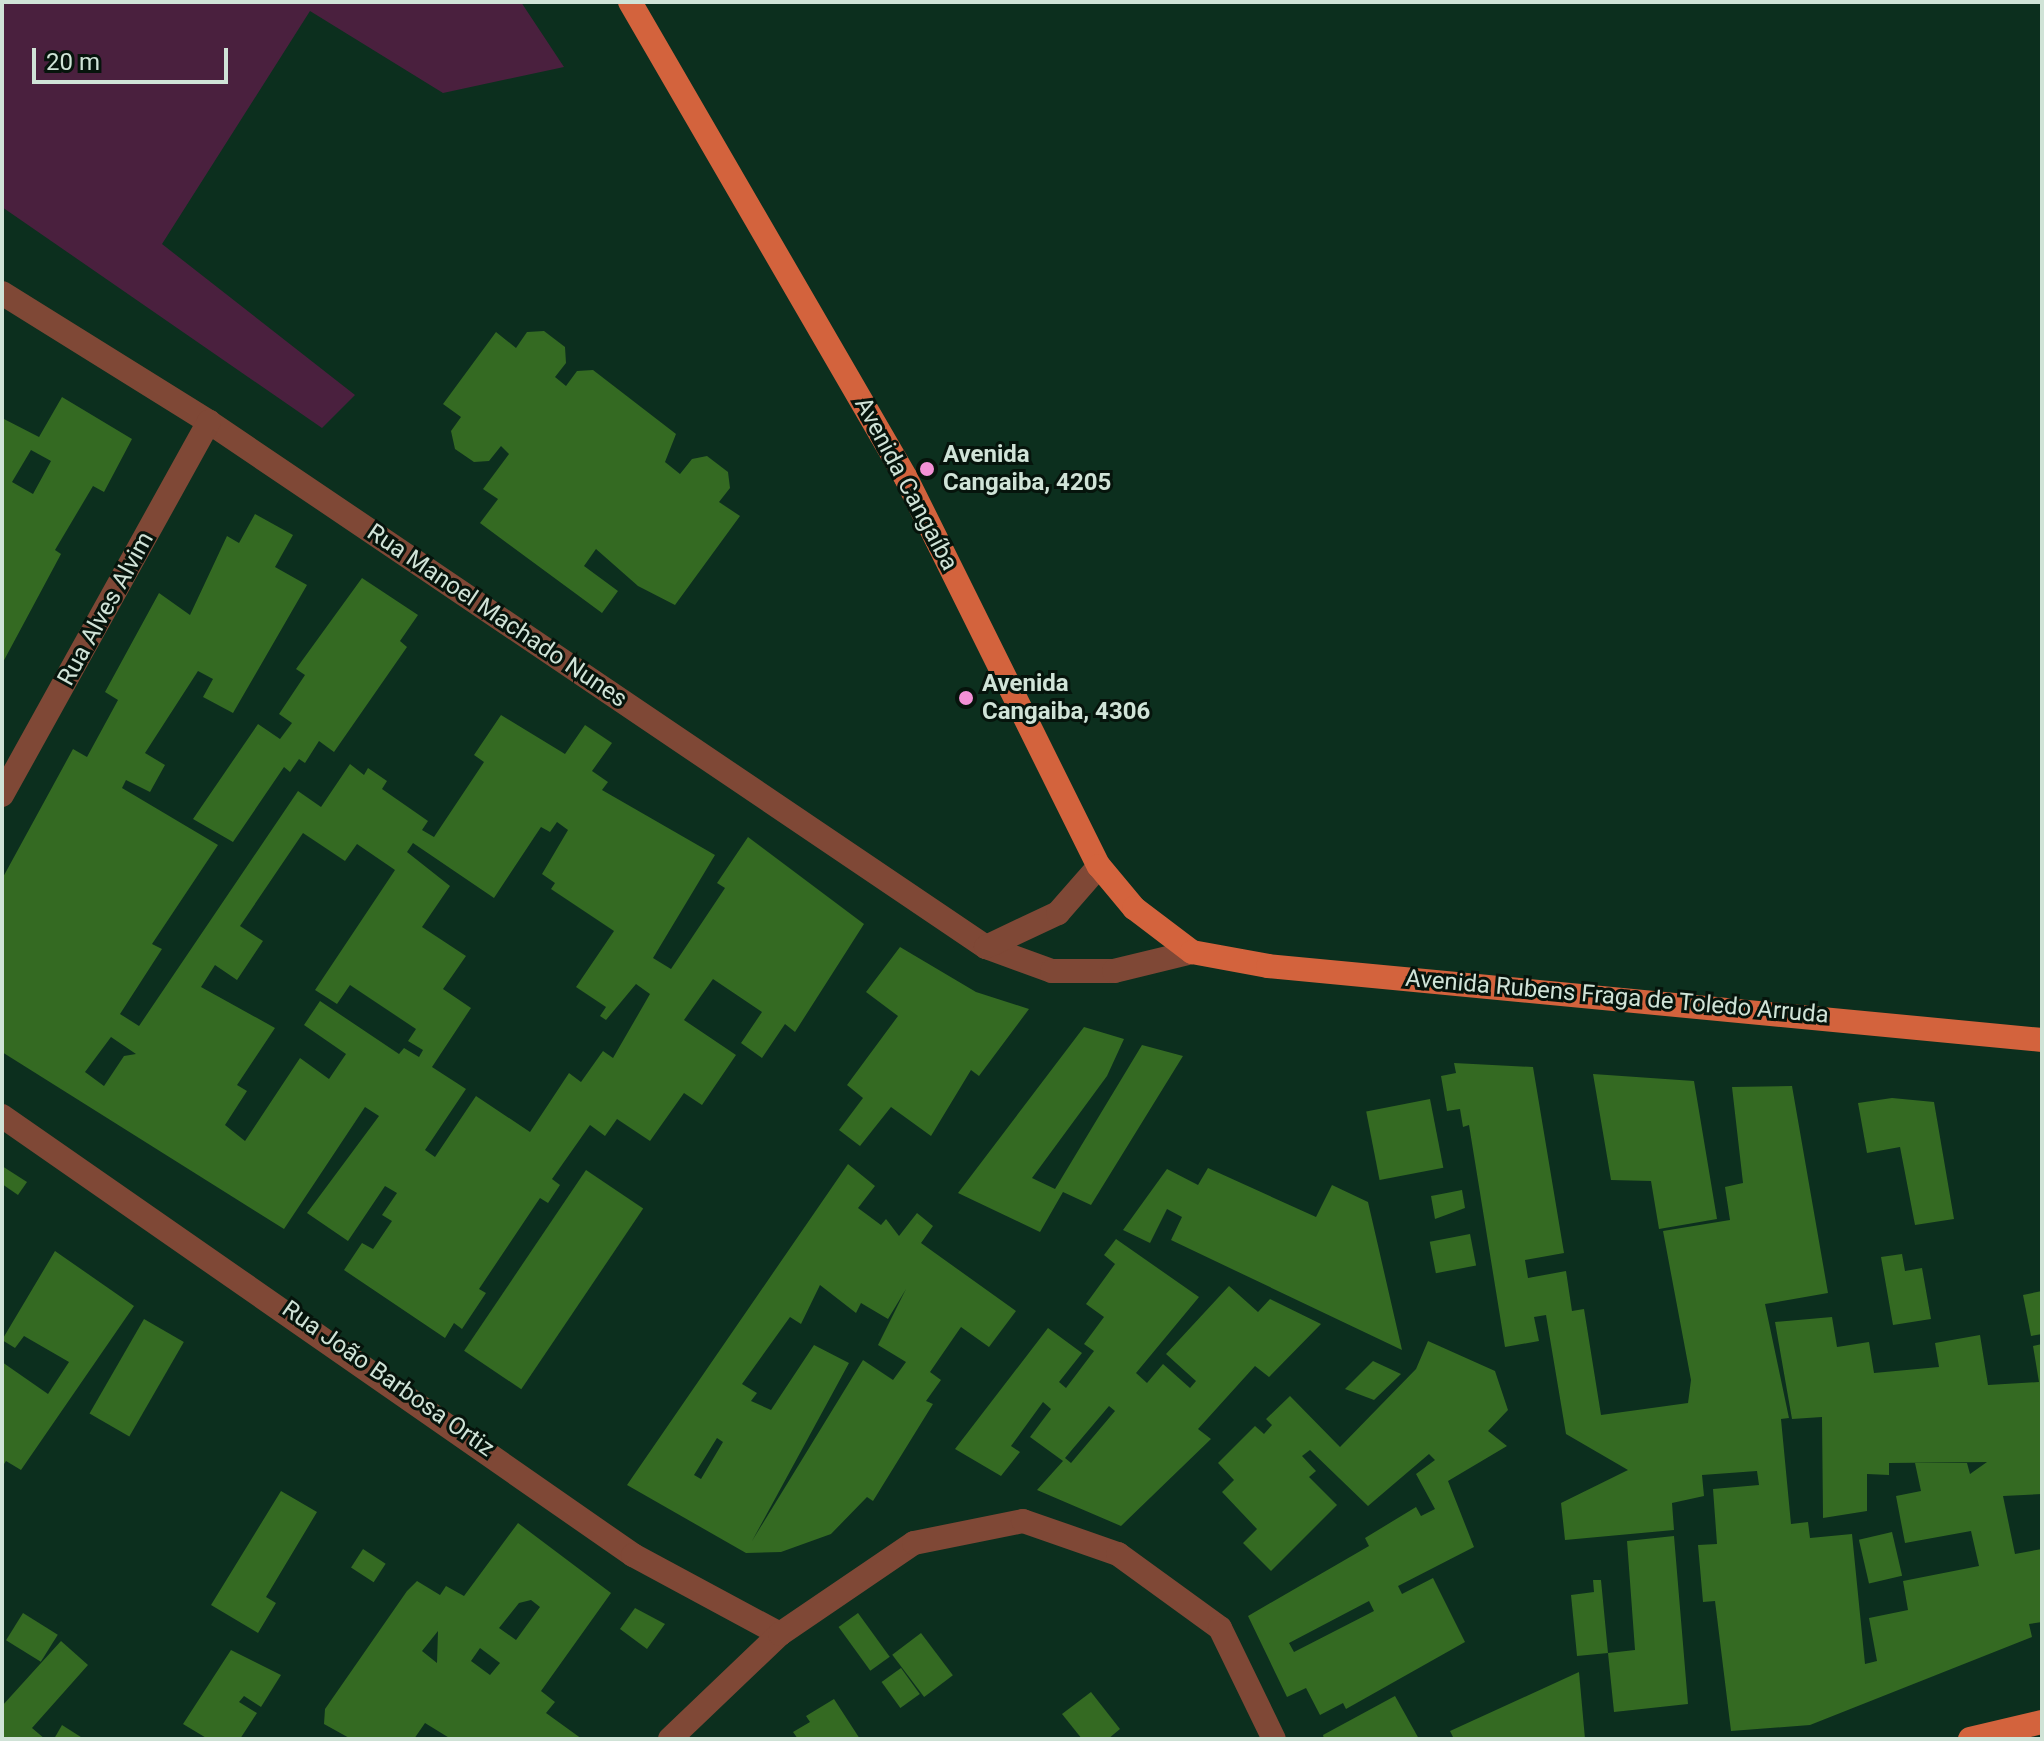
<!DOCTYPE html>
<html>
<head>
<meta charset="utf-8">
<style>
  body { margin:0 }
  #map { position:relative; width:2044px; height:1741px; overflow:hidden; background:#0c2f1e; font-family:Roboto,sans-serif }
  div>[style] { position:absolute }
  .green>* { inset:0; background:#4a203e }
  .building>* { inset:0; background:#346a22; transform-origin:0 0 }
  .minor>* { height:24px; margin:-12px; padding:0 12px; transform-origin:12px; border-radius:12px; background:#7f4836 }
  .major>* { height:24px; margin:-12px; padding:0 12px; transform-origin:12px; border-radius:12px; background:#d3633d }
  .dots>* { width:22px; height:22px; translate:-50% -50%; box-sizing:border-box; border:4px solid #06140c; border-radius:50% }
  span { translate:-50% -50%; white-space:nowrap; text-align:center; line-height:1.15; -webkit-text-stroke:6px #06140c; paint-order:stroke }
  .poi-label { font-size:24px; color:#d0e3d7; font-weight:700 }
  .left { translate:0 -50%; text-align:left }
  .street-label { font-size:24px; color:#d0e3d7 }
  .frame { position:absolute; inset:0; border:4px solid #d0e3d7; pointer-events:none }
  .scale { position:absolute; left:32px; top:48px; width:196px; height:36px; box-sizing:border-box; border:4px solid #d0e3d7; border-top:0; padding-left:10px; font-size:24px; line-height:28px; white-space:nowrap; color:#d0e3d7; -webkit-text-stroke:6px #06140c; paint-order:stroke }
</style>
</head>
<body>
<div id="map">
  <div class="green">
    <i style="clip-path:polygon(2px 2px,521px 2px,564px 67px,443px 93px,310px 11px,162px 244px,355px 395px,322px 428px,2px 207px)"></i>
  </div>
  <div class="building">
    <i style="clip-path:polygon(544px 331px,565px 347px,566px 363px,555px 377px,566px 386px,577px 371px,593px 370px,676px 434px,665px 462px,680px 474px,692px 459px,707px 456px,728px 472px,730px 488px,719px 502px,740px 516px,675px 605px,638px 586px,596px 549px,584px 566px,618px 591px,602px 613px,480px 523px,498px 499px,483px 489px,509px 454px,501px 446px,489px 461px,474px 462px,455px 449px,451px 431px,461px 417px,443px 404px,496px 332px,516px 348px,527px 332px)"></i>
    <i style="clip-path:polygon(evenodd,62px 397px,132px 439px,104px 492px,93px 486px,55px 550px,61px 554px,2px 664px,2px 418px,39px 437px,62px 397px,31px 450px,51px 461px,33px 494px,12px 482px,31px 450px)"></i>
    <i style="clip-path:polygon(evenodd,255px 514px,293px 535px,275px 567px,307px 585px,233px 713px,203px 697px,213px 679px,198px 671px,145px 753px,165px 765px,150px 792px,126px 780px,122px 788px,218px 845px,152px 944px,162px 949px,120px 1014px,139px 1026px,298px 791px,321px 807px,350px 764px,364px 775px,368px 768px,387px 781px,382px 789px,428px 821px,422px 830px,434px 837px,484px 762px,474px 755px,501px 715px,565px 754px,585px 725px,612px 743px,592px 771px,608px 782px,602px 790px,715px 855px,653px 958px,671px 969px,725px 888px,717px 883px,748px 837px,864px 924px,795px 1032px,785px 1024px,762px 1058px,741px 1043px,762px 1012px,713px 979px,684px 1020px,736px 1055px,702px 1105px,684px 1093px,650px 1141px,617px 1119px,605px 1136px,590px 1125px,552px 1179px,560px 1185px,548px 1203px,540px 1198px,479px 1289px,486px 1293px,462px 1329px,454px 1323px,445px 1338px,344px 1270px,362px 1243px,373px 1249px,392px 1221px,382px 1215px,397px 1193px,385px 1186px,348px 1241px,307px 1213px,379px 1116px,365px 1107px,284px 1229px,2px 1052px,2px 879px,73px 749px,87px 757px,118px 700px,105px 692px,159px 593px,190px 615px,227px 536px,239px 543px,255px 514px,557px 822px,568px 830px,542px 874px,555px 883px,551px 889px,614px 931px,576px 987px,606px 1007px,600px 1016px,606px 1020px,636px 984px,650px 994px,613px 1058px,603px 1051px,581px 1082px,569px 1073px,530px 1132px,476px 1096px,435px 1157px,425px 1150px,466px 1089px,432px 1067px,471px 1008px,443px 989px,466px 956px,422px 927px,450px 886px,407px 852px,413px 843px,494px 898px,541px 827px,550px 832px,557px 822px,255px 514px,303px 833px,345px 861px,357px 844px,395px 870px,315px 990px,337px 1004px,350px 985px,416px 1029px,408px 1041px,423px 1050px,419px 1057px,404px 1048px,399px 1054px,320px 1001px,304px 1025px,346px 1054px,329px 1079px,300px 1058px,245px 1141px,225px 1125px,247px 1091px,237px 1085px,275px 1028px,201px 987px,215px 965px,237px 980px,263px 941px,240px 926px,303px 833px,255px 514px,111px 1037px,136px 1054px,124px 1056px,104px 1086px,85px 1072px,111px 1037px)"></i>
    <i style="clip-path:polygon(362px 578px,418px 615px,400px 641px,407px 647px,334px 752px,319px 741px,305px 763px,299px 759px,290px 772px,284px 767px,233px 842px,193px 819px,258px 724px,280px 739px,292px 723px,279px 714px,305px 675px,296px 669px)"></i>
    <i style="clip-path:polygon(900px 947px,976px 992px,1029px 1009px,979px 1076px,971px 1070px,931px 1136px,891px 1107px,860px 1146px,839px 1130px,863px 1098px,847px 1085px,898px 1016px,866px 992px)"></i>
    <i style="clip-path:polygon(1084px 1027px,1124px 1039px,1107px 1076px,1032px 1178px,1055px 1189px,1142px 1045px,1183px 1056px,1091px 1205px,1063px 1192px,1040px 1232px,958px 1193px)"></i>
    <i style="clip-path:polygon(1454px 1063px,1533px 1067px,1564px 1253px,1525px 1260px,1528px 1278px,1566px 1271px,1572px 1311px,1584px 1309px,1601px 1415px,1688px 1403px,1691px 1380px,1663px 1231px,1730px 1220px,1725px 1187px,1743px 1183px,1732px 1087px,1792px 1086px,1828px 1293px,1765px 1304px,1789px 1418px,1781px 1419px,1791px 1524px,1808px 1522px,1810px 1538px,1852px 1534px,1865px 1664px,1877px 1661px,1869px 1618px,1908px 1610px,1903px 1581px,1979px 1566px,1971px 1531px,1905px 1543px,1896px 1496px,1921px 1491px,1915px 1463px,1967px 1463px,1970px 1474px,1987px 1462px,1889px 1463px,1889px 1475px,1867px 1474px,1867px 1511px,1823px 1518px,1822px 1417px,1792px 1419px,1775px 1322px,1832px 1317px,1837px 1347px,1869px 1342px,1874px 1373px,1939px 1367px,1935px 1343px,1980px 1335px,1988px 1385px,2039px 1382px,2033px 1346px,2042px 1344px,2042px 1494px,2003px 1496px,2015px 1554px,2042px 1549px,2042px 1622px,2029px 1624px,2032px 1637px,1810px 1725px,1731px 1731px,1715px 1601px,1703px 1602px,1698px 1545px,1717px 1544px,1713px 1489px,1759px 1485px,1757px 1471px,1702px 1475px,1704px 1496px,1672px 1503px,1674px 1530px,1565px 1540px,1561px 1503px,1628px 1470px,1566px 1434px,1546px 1315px,1534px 1317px,1539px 1341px,1505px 1347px,1469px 1125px,1463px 1127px,1460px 1109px,1447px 1111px,1441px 1076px,1456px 1073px)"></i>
    <i style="clip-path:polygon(1593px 1074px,1694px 1081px,1717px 1219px,1659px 1229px,1651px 1181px,1611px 1180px)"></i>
    <i style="clip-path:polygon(1892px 1098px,1934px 1102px,1954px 1219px,1915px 1225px,1900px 1147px,1867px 1153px,1858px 1103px)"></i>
    <i style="left:1430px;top:1099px;width:70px;height:65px;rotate:79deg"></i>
    <i style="clip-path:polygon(evenodd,848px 1164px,875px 1186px,858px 1208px,881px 1225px,886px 1219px,899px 1236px,917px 1213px,933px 1226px,921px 1243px,1016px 1311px,989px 1347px,961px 1327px,930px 1372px,941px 1380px,926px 1401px,933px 1404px,873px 1501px,867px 1497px,831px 1534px,781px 1552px,746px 1553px,627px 1485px,848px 1164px,820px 1285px,856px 1313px,861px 1303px,888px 1319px,906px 1289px,878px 1345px,906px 1362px,893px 1380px,863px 1360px,752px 1541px,849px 1363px,814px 1345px,771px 1410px,751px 1401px,757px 1393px,742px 1384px,790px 1317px,801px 1324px,820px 1285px,848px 1164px,717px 1438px,723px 1442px,701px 1479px,694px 1475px,717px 1438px)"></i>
    <i style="clip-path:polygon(2px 1166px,27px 1182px,18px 1195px,2px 1184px)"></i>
    <i style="clip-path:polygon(1208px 1168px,1316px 1217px,1332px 1185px,1368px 1202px,1402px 1350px,1171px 1240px,1182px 1217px,1167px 1209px,1150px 1243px,1123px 1230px,1167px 1169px,1198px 1185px)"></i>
    <i style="left:586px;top:1170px;width:69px;height:218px;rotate:34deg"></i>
    <i style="clip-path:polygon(1462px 1190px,1465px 1208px,1435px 1219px,1431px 1196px)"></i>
    <i style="left:1470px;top:1234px;width:32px;height:41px;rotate:79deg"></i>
    <i style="clip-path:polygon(evenodd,1116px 1239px,1199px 1297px,1136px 1373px,1147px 1383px,1163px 1364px,1190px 1388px,1196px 1381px,1166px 1354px,1229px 1286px,1258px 1312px,1270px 1299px,1321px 1324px,1269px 1377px,1255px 1366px,1198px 1429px,1211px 1439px,1121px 1526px,1037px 1490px,1063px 1461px,1030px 1437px,1051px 1409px,1043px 1402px,1011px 1446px,1020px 1452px,1001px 1476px,955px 1449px,1048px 1328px,1082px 1353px,1059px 1382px,1066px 1388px,1094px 1351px,1084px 1344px,1104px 1317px,1086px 1304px,1115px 1264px,1104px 1255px,1116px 1239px,1109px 1406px,1115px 1411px,1071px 1463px,1065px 1458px,1109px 1406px)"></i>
    <i style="clip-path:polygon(55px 1251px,134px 1306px,21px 1470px,6px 1461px,2px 1467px,2px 1362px,48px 1394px,69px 1362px,24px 1336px,15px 1348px,2px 1340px)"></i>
    <i style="clip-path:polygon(1902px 1254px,1905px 1271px,1922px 1268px,1931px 1319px,1893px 1325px,1881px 1257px)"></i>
    <i style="clip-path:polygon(2042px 1291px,2042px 1334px,2031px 1336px,2023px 1295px)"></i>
    <i style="left:144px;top:1319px;width:46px;height:109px;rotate:30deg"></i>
    <i style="clip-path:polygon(evenodd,1428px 1341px,1495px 1371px,1508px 1410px,1488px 1431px,1507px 1446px,1448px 1481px,1474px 1547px,1398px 1586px,1402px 1594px,1433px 1578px,1465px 1642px,1346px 1709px,1343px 1703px,1320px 1715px,1306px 1688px,1287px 1697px,1248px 1616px,1369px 1546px,1365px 1538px,1416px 1507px,1421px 1516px,1435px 1509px,1416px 1474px,1435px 1460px,1429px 1454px,1368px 1506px,1310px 1450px,1302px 1456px,1316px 1471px,1309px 1477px,1337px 1505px,1271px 1571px,1243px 1543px,1257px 1529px,1222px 1492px,1234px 1480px,1218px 1463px,1255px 1426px,1264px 1434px,1272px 1425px,1266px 1419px,1290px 1396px,1340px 1447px,1416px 1369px,1428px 1341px,1369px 1601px,1374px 1611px,1294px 1652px,1289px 1643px,1369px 1601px)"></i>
    <i style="clip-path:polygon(1373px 1361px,1401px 1374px,1374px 1400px,1345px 1389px)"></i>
    <i style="clip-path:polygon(281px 1491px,317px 1512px,266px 1597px,276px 1603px,258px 1633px,211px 1605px)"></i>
    <i style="clip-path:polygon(evenodd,518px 1523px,611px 1593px,541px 1691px,555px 1702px,546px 1713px,582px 1739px,451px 1739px,425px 1723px,414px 1739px,351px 1739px,324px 1724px,325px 1709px,407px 1591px,417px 1581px,440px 1595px,446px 1586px,464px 1596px,518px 1523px,531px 1600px,540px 1607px,516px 1640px,499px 1628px,519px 1603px,531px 1600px,518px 1523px,438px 1631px,437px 1663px,422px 1651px,438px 1631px,518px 1523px,480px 1648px,500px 1663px,490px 1675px,471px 1661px,480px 1648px)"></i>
    <i style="left:1892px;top:1532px;width:45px;height:34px;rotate:77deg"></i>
    <i style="clip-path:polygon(1674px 1536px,1688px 1704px,1614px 1712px,1608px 1653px,1635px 1650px,1627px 1541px)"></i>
    <i style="left:363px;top:1549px;width:27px;height:22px;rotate:33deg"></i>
    <i style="clip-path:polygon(1593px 1580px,1601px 1580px,1608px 1653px,1577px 1656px,1571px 1595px,1594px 1592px)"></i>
    <i style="clip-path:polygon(635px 1608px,665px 1624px,647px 1649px,620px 1629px)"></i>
    <i style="left:23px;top:1613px;width:41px;height:32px;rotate:32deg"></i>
    <i style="left:858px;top:1613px;width:54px;height:24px;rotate:54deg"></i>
    <i style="left:921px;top:1633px;width:53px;height:36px;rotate:53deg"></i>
    <i style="clip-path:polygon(61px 1641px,88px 1665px,32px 1728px,45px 1739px,2px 1739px,2px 1706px)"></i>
    <i style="clip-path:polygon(231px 1650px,281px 1675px,261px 1707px,244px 1696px,239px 1702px,257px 1713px,240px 1739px,208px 1739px,183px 1724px)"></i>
    <i style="left:901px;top:1668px;width:32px;height:24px;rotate:54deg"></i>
    <i style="clip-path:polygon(1579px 1672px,1585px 1739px,1454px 1739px,1450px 1731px)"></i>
    <i style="clip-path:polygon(1091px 1692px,1120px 1729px,1108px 1739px,1082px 1739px,1062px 1714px)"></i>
    <i style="clip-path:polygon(1395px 1696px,1419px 1739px,1324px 1739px,1323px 1735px)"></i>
    <i style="clip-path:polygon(834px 1699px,860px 1739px,798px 1739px,793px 1732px,810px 1722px,806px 1716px)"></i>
    <i style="clip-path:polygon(62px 1725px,84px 1739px,54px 1739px)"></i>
  </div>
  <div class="minor">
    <i style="left:2px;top:293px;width:244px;rotate:31.9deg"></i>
    <i style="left:209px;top:422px;width:938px;rotate:34.05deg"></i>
    <i style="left:986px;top:947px;width:70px;rotate:20deg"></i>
    <i style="left:1052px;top:971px;width:62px"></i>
    <i style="left:1114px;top:971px;width:80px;rotate:-13.7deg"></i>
    <i style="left:2px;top:795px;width:427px;rotate:-61deg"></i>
    <i style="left:986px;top:947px;width:80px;rotate:-25.3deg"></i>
    <i style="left:1058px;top:913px;width:62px;rotate:-48.9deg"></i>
    <i style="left:2px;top:1116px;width:769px;rotate:34.83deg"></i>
    <i style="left:633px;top:1555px;width:167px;rotate:28.3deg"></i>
    <i style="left:670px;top:1739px;width:152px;rotate:-43.7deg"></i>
    <i style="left:780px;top:1634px;width:162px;rotate:-34.2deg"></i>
    <i style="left:914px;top:1543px;width:111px;rotate:-11.4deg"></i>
    <i style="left:1023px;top:1521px;width:101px;rotate:19.2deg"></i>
    <i style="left:1118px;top:1554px;width:126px;rotate:36deg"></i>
    <i style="left:1220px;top:1628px;width:123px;rotate:64.1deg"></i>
  </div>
  <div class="major">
    <i style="left:630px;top:2px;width:550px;rotate:59.89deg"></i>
    <i style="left:906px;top:478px;width:433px;rotate:63.6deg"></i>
    <i style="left:1099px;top:866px;width:55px;rotate:50.2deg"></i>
    <i style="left:1134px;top:908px;width:73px;rotate:37.2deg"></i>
    <i style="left:1192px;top:952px;width:77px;rotate:10.4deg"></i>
    <i style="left:1268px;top:966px;width:778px;rotate:5.46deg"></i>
    <i style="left:1970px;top:1739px;width:74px;rotate:-13.3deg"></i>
  </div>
  <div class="dots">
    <i style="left:927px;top:469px;background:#f391d6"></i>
    <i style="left:966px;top:698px;background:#f391d6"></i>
  </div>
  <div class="poi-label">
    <span class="left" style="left:943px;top:469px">Avenida<br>Cangaiba, 4205</span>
    <span class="left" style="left:982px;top:698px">Avenida<br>Cangaiba, 4306</span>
  </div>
  <div class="street-label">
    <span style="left:906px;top:484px;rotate:62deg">Avenida Cangaíba</span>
    <span style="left:106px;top:609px;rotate:-61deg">Rua Alves Alvim</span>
    <span style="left:497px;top:616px;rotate:34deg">Rua Manoel Machado Nunes</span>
    <span style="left:1617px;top:997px;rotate:5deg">Avenida Rubens Fraga de Toledo Arruda</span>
    <span style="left:388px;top:1379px;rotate:35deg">Rua João Barbosa Ortiz</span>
  </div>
  <div class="frame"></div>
  <div class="scale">20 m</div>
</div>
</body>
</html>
